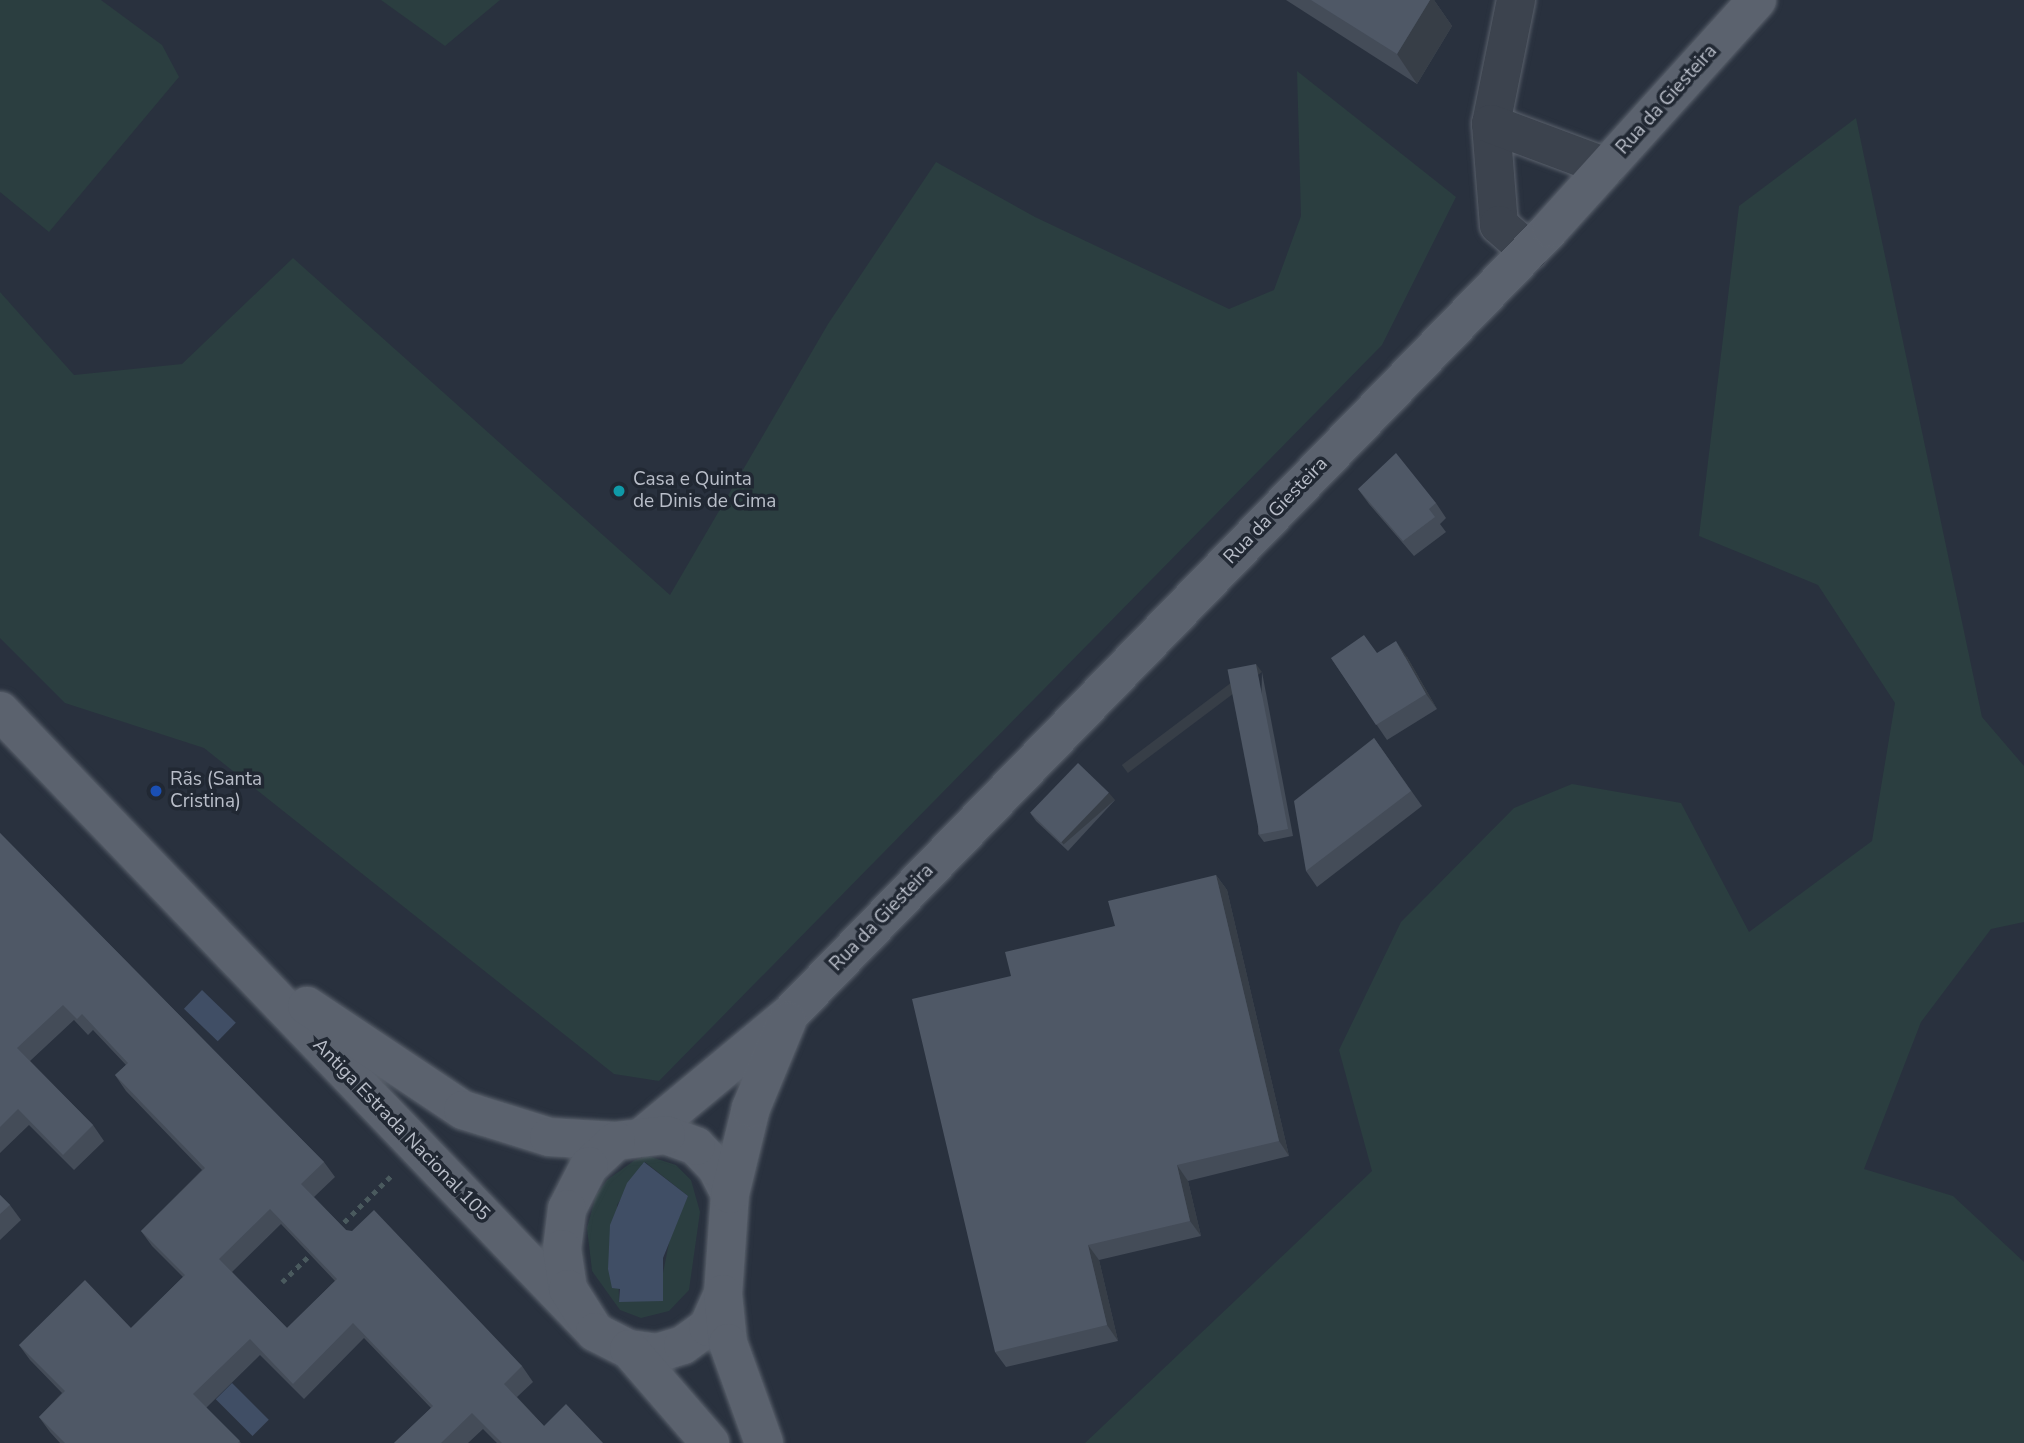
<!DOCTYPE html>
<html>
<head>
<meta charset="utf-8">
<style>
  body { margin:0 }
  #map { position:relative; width:2024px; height:1443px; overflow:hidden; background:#29313e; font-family:"Nunito Sans",sans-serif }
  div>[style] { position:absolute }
  .green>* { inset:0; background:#2b3e40 }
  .water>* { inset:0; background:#404e65; transform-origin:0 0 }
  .path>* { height:4.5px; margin-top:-2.25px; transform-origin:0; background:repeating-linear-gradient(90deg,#4a5a5e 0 5px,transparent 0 10px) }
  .roads { filter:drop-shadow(0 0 2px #5a616c) drop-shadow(0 0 2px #5a616c) }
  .minor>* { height:38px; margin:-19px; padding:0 19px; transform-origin:19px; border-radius:19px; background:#3c434e }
  .major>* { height:38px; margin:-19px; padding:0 19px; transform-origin:19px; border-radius:19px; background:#5b626e }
  .wall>* { inset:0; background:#444c58 }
  .shaded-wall>* { inset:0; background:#373e47; transform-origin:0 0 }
  .building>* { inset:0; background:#4f5866; transform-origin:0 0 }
  .dots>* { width:19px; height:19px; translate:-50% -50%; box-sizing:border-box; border:4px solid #212833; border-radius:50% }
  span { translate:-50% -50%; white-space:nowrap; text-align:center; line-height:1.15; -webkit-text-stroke:7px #212833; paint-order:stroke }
  .street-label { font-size:19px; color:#b9bec9 }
  .poi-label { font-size:19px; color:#b9bec9 }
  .left { translate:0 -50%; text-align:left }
</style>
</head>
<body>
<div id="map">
  <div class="green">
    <i style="clip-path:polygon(0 0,101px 0,162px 45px,179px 77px,49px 232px,0 192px)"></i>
    <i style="clip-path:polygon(381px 0,500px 0,445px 46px)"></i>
    <i style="clip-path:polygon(1297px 71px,1456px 197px,1382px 345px,659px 1081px,614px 1074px,204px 748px,65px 703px,0 638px,0 292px,74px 375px,182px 364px,293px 258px,670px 595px,828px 324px,936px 162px,1035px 217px,1229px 309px,1274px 290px,1301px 216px)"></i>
    <i style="clip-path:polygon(1856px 118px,1982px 717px,2024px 766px,2024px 922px,1991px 929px,1921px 1022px,1864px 1169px,1953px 1196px,2024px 1262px,2024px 1443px,1085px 1443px,1372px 1171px,1339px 1050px,1401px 922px,1514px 808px,1572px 784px,1681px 803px,1749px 932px,1872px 841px,1895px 703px,1818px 585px,1699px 536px,1739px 206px)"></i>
    <i style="clip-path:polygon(evenodd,648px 1156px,676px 1165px,691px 1180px,700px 1212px,689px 1290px,669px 1311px,641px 1318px,620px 1310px,592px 1271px,587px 1228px,596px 1195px,607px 1180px,635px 1160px,648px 1156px,645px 1162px,688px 1196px,671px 1233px,662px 1278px,619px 1301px,617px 1205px,645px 1162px)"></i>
  </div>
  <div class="water">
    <i style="left:202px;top:990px;width:47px;height:26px;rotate:44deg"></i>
    <i style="clip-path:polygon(644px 1162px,688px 1196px,663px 1258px,663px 1301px,619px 1302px,620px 1289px,612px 1288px,608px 1269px,610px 1225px,627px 1183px)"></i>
    <i style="left:232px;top:1383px;width:52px;height:23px;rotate:45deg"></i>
  </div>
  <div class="path">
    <i style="left:337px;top:1229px;width:78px;rotate:-44.5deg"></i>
    <i style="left:282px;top:1282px;width:43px;rotate:-44.1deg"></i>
  </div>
  <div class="roads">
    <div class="minor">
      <i style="left:1516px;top:0;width:126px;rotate:101.4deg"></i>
      <i style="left:1491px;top:124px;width:101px;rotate:85.5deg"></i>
      <i style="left:1499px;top:225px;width:40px;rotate:41deg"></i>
      <i style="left:1491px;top:124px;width:123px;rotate:20.5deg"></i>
    </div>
    <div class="major">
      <i style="left:0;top:711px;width:860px;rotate:46.22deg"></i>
      <i style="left:307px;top:1006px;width:187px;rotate:33.7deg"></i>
      <i style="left:463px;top:1110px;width:90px;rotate:17.4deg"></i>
      <i style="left:549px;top:1137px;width:67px;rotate:3.4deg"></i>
      <i style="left:643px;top:1136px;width:190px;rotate:-39.7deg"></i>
      <i style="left:789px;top:1015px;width:1095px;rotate:-45.92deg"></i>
      <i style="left:1551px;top:228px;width:307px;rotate:-47.9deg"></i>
      <i style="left:730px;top:1194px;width:30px;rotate:-117deg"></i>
      <i style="left:716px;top:1167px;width:29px;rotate:-134deg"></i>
      <i style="left:696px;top:1146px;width:32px;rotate:-160deg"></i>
      <i style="left:666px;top:1135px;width:50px;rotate:173.2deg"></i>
      <i style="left:616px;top:1141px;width:37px;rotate:137deg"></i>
      <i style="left:589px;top:1166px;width:48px;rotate:117.1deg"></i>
      <i style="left:567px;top:1209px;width:40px;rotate:97.1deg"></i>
      <i style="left:562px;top:1249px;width:40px;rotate:81.5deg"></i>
      <i style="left:568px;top:1289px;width:51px;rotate:57.9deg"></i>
      <i style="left:595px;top:1332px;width:38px;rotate:27deg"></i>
      <i style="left:629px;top:1349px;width:28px;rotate:8deg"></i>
      <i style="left:657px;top:1353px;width:27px;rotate:-17deg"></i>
      <i style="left:683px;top:1345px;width:31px;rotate:-36deg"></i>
      <i style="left:708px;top:1327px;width:36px;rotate:-66deg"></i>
      <i style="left:723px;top:1294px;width:100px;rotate:-86deg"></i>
      <i style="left:730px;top:1194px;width:89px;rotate:-76.3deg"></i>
      <i style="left:751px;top:1108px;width:94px;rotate:-67.5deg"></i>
      <i style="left:723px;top:1294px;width:49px;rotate:84.2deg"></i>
      <i style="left:728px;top:1343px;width:106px;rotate:70.2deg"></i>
      <i style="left:629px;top:1349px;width:124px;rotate:49.2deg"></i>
    </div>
  </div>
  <div class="wall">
    <i style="clip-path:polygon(1286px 0,1434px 0,1452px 26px,1417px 84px)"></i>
    <i style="clip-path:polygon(1358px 489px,1436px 503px,1446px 518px,1440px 524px,1446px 532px,1414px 556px,1369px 504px)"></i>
    <i style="clip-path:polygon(1377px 653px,1407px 657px,1437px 709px,1387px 740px,1331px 658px)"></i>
    <i style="clip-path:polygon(1262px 672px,1293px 836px,1264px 842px,1258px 834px)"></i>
    <i style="clip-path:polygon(1374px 738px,1422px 806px,1317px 887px,1306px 871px)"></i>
    <i style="clip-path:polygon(1115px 800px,1068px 851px,1036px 821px,1031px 814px)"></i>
    <i style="clip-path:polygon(evenodd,0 833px,324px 1162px,335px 1177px,314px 1197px,346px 1230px,522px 1366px,533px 1382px,517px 1397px,544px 1426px,603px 1443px,497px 1443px,483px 1429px,468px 1443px,394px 1443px,431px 1408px,364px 1338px,304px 1399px,260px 1355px,206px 1408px,241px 1443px,60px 1443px,50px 1432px,39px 1417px,62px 1393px,30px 1360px,19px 1345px,131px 1328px,183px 1277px,152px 1246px,141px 1231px,202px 1170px,126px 1091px,115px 1075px,126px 1065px,93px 1030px,88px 1035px,74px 1020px,30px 1061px,93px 1125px,104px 1141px,74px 1170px,29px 1125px,0 1153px,0 833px,281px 1224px,335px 1281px,287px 1328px,232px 1272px,281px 1224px)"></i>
    <i style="clip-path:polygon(1216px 875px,1227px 890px,1289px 1156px,1188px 1181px,1201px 1236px,1099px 1260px,1118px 1341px,1006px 1367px,995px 1352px,1011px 976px,1115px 926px)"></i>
    <i style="clip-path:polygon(0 1195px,10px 1205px,21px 1220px,0 1240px)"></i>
  </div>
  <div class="shaded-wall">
    <i style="clip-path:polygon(1430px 0,1434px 0,1452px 26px,1417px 84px,1397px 54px)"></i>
    <i style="clip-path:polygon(1396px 641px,1407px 657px,1437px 709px,1426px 694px)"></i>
    <i style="left:1256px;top:664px;width:10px;height:168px;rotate:53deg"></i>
    <i style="left:1109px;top:793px;width:9px;height:68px;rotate:49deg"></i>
    <i style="clip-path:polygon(1216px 875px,1227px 890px,1289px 1156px,1279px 1141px)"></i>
    <i style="clip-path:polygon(1177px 1165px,1188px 1181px,1201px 1236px,1190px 1221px)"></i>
    <i style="clip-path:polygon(1088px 1245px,1099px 1260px,1118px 1341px,1107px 1325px)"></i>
  </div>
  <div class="building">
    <i style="clip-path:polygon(1311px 0,1430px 0,1397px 54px)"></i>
    <i style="clip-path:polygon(1396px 453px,1436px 503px,1429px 509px,1435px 517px,1403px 541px,1358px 489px)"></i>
    <i style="clip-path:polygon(1364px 635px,1377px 653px,1396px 641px,1426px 694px,1376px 725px,1331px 658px)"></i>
    <i style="left:1256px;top:664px;width:168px;height:29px;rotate:79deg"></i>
    <i style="clip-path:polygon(1374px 738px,1411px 791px,1306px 871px,1294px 801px)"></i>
    <i style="left:1078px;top:763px;width:43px;height:69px;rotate:44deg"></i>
    <i style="clip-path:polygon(evenodd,0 833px,324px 1162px,301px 1184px,346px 1230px,352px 1231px,374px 1210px,522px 1366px,504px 1384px,544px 1426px,566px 1404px,603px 1443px,502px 1443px,472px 1413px,441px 1443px,394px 1443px,433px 1406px,353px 1323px,293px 1384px,250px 1339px,193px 1394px,240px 1441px,238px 1443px,65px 1443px,39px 1417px,65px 1391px,19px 1345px,85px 1280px,131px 1328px,185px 1275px,141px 1231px,205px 1168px,115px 1075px,128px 1063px,82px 1014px,77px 1019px,63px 1005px,17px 1048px,93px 1125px,63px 1155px,18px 1109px,0 1127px,0 833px,270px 1209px,337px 1279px,287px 1328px,219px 1259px,270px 1209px)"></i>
    <i style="clip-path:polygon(1216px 875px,1279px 1141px,1177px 1165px,1190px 1221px,1088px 1245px,1107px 1325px,995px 1352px,912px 999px,1011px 976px,1005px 952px,1115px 926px,1108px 901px)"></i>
    <i style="clip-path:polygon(0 1195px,10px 1205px,0 1214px)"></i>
  </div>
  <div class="dots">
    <i style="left:619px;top:491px;background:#0f9aa8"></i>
    <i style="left:156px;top:791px;background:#1a4fb4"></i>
  </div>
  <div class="street-label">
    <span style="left:1667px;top:100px;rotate:-48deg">Rua da Giesteira</span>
    <span style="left:1276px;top:511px;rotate:-46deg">Rua da Giesteira</span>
    <span style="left:882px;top:918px;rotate:-46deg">Rua da Giesteira</span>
    <span style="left:401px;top:1130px;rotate:46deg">Antiga Estrada Nacional 105</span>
  </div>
  <div class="poi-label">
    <span class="left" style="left:633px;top:491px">Casa e Quinta<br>de Dinis de Cima</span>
    <span class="left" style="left:170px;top:791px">Rãs (Santa<br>Cristina)</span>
  </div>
</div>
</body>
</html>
